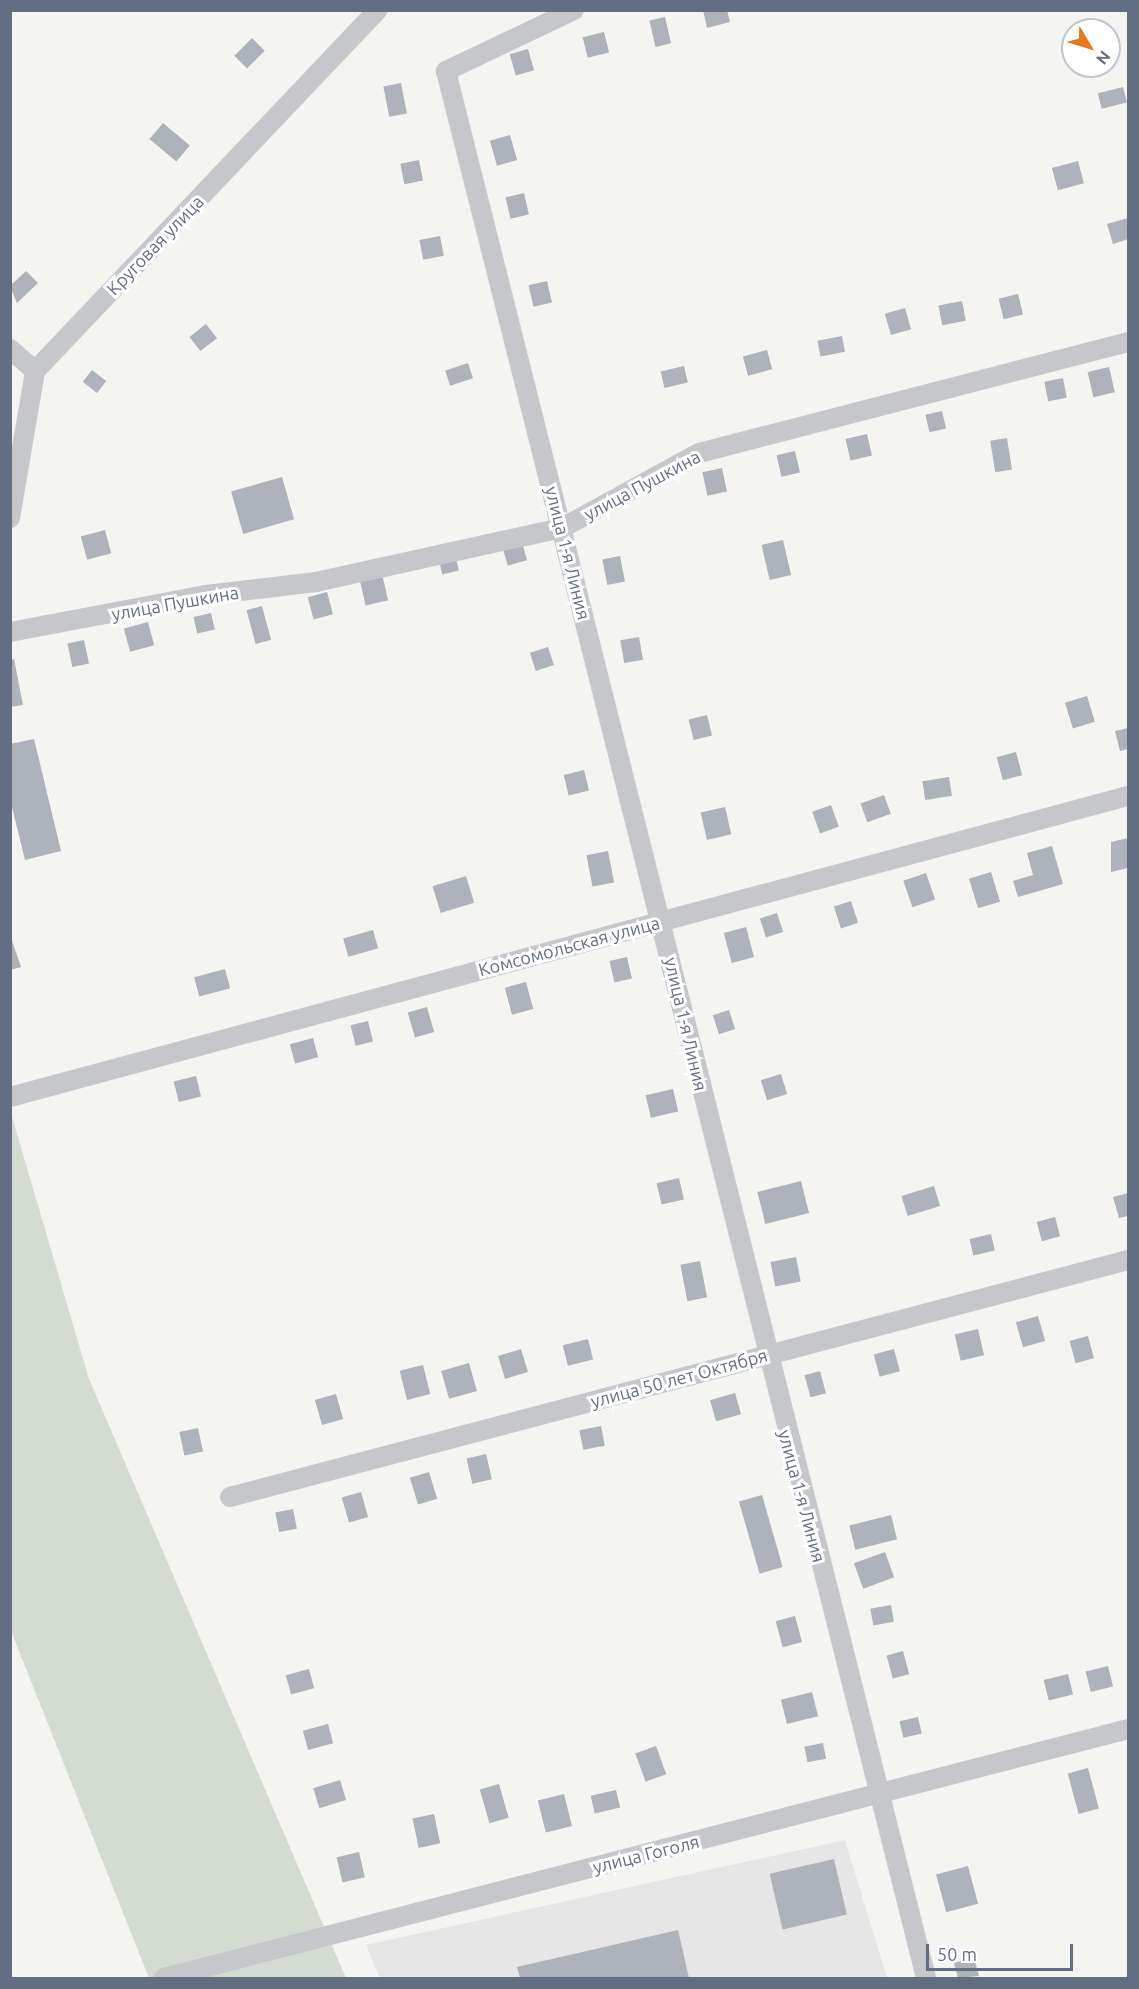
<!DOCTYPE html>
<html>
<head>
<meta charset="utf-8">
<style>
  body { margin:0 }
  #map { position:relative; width:1139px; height:1989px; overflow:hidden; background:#f4f5f1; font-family:Ubuntu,sans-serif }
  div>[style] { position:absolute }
  .built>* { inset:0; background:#e5e6e5 }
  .green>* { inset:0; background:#d4dcd2 }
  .building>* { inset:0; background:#aeb2ba; transform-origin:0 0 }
  .street>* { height:20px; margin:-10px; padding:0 10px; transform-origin:10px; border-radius:10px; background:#c5c7cb }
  span { translate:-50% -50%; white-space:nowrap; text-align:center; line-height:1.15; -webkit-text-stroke:6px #fff; paint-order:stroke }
  .street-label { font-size:18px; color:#646e83 }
  .frame { position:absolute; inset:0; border:12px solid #646e83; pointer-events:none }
  .north { position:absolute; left:1061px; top:18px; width:60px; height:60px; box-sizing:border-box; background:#fff; border:2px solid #c1c5cd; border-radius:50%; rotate:128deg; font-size:16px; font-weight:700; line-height:24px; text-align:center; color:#646e83 }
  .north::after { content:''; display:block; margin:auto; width:21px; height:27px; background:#e57921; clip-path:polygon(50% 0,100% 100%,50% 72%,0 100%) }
  .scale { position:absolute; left:926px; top:1944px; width:147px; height:27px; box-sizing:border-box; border:3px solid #646e83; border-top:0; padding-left:8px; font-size:18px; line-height:21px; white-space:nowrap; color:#646e83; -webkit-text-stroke:4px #fff; paint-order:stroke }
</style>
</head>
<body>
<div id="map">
  <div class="built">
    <i style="clip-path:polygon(845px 1840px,887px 1978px,380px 1978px,366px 1945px)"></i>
  </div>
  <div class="green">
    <i style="clip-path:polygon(10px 1110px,89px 1379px,346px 1978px,149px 1978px,11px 1631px)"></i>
  </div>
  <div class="building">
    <i style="clip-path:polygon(703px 10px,727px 10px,730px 22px,707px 28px)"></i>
    <i style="left:665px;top:17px;width:27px;height:16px;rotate:77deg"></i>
    <i style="left:604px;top:32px;width:21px;height:22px;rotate:76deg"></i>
    <i style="left:252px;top:38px;width:18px;height:25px;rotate:45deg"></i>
    <i style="left:528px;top:49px;width:22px;height:19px;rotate:74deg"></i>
    <i style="left:401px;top:83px;width:31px;height:18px;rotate:79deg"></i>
    <i style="left:1123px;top:87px;width:16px;height:26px;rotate:76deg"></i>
    <i style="left:163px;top:123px;width:35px;height:21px;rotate:40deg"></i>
    <i style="left:510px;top:135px;width:26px;height:21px;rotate:74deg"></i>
    <i style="left:419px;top:160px;width:21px;height:19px;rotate:79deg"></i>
    <i style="left:1078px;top:161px;width:23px;height:27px;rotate:75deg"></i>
    <i style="left:524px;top:193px;width:22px;height:19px;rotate:77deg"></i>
    <i style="clip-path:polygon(1128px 218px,1128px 239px,1113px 244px,1107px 224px)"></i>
    <i style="left:440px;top:236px;width:20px;height:21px;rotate:79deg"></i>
    <i style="clip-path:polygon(26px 271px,38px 283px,17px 303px,10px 286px)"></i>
    <i style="left:547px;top:281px;width:22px;height:19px;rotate:77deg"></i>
    <i style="left:1018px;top:294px;width:21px;height:20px;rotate:76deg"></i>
    <i style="left:962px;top:301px;width:20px;height:24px;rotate:79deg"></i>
    <i style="left:905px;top:308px;width:22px;height:21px;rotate:74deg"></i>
    <i style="left:206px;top:324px;width:18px;height:21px;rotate:52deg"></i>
    <i style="left:842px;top:336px;width:16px;height:25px;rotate:79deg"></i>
    <i style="left:767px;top:350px;width:20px;height:25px;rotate:75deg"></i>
    <i style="left:468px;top:363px;width:16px;height:24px;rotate:72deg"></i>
    <i style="left:684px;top:366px;width:17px;height:24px;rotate:77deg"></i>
    <i style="left:1109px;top:367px;width:26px;height:22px;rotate:77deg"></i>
    <i style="left:92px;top:370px;width:18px;height:15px;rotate:38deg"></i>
    <i style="left:1063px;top:378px;width:20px;height:19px;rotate:79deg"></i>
    <i style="left:942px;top:411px;width:18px;height:17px;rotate:77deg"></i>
    <i style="left:867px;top:434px;width:22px;height:22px;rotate:77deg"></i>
    <i style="left:1007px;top:438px;width:32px;height:17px;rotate:81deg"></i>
    <i style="left:795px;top:451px;width:22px;height:19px;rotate:77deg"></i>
    <i style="left:722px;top:468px;width:24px;height:20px;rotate:78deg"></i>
    <i style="left:282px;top:477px;width:44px;height:53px;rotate:74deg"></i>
    <i style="left:105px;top:530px;width:24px;height:25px;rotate:75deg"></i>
    <i style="left:521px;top:539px;width:22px;height:20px;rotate:74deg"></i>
    <i style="left:783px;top:540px;width:36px;height:22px;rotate:77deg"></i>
    <i style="left:455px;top:554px;width:17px;height:17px;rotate:77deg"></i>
    <i style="left:620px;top:556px;width:26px;height:18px;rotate:79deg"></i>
    <i style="left:382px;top:574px;width:27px;height:23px;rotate:77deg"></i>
    <i style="left:327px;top:592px;width:23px;height:20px;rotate:75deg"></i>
    <i style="left:262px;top:606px;width:35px;height:16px;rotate:75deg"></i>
    <i style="left:211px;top:613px;width:17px;height:18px;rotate:77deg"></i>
    <i style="left:148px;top:622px;width:24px;height:25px;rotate:75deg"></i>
    <i style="left:639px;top:637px;width:23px;height:19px;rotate:80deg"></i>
    <i style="left:84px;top:640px;width:24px;height:17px;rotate:78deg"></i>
    <i style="left:548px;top:647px;width:19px;height:19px;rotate:72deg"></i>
    <i style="clip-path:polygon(14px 659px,23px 705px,10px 707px,10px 660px)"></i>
    <i style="left:1087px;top:696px;width:27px;height:23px;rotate:73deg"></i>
    <i style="left:707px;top:715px;width:21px;height:19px;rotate:76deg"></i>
    <i style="clip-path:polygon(1128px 728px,1128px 749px,1120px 751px,1115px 731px)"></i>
    <i style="clip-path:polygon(34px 739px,61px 851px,25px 860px,10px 799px,10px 744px)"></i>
    <i style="left:1016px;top:752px;width:24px;height:20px;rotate:75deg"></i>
    <i style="left:584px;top:770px;width:21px;height:21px;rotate:76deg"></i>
    <i style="left:949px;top:777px;width:19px;height:27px;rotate:81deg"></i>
    <i style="left:884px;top:795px;width:20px;height:25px;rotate:70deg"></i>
    <i style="left:831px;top:805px;width:23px;height:20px;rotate:70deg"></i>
    <i style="left:725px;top:807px;width:28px;height:25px;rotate:77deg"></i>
    <i style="clip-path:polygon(1128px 838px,1128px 868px,1111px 872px,1111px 842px)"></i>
    <i style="clip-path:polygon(1052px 846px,1063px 884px,1018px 897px,1013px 881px,1033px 875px,1027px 853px)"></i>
    <i style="left:608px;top:851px;width:32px;height:22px;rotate:79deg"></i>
    <i style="left:991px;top:872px;width:31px;height:23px;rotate:73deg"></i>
    <i style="left:926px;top:873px;width:28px;height:24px;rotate:71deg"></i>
    <i style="left:466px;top:876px;width:28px;height:35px;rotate:73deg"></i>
    <i style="left:851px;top:901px;width:23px;height:18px;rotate:72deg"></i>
    <i style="left:777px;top:913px;width:20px;height:18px;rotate:72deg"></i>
    <i style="left:746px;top:927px;width:31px;height:23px;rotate:75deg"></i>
    <i style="left:373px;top:930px;width:19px;height:31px;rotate:74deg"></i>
    <i style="clip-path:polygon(10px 935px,21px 967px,10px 970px)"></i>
    <i style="left:627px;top:957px;width:22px;height:18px;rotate:77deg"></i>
    <i style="left:225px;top:969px;width:20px;height:32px;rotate:75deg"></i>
    <i style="left:526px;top:982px;width:28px;height:22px;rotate:75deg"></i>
    <i style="left:427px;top:1007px;width:26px;height:20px;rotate:74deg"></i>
    <i style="left:729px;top:1010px;width:20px;height:17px;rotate:72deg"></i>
    <i style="left:368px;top:1021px;width:21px;height:18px;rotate:76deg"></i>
    <i style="left:313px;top:1038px;width:20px;height:24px;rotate:75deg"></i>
    <i style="left:781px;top:1074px;width:21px;height:21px;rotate:73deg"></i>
    <i style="left:196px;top:1076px;width:21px;height:23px;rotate:76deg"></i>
    <i style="left:673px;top:1089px;width:23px;height:28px;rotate:77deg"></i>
    <i style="left:679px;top:1178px;width:22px;height:23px;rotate:77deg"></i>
    <i style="left:801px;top:1181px;width:33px;height:45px;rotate:76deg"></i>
    <i style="left:934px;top:1186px;width:21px;height:34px;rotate:73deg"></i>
    <i style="clip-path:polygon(1128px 1193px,1128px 1216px,1119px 1218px,1113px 1197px)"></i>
    <i style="left:1055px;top:1217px;width:20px;height:19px;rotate:75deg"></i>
    <i style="left:991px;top:1234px;width:17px;height:22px;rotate:77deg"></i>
    <i style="left:796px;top:1257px;width:25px;height:26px;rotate:79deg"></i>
    <i style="left:700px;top:1261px;width:37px;height:20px;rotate:79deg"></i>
    <i style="left:1038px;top:1316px;width:26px;height:23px;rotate:74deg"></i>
    <i style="left:978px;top:1329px;width:27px;height:24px;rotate:77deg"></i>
    <i style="left:1088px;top:1336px;width:23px;height:19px;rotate:75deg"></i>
    <i style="left:588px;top:1339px;width:21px;height:26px;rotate:76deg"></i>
    <i style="left:521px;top:1349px;width:24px;height:24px;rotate:73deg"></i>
    <i style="left:894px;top:1349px;width:23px;height:21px;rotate:75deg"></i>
    <i style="left:469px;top:1363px;width:29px;height:29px;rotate:74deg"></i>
    <i style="left:423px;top:1365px;width:30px;height:24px;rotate:76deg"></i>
    <i style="left:820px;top:1371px;width:23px;height:16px;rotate:75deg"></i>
    <i style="left:735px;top:1393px;width:22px;height:26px;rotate:74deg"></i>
    <i style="left:336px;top:1394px;width:26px;height:22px;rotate:74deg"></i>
    <i style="left:601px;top:1426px;width:20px;height:22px;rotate:79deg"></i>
    <i style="left:198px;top:1428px;width:24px;height:19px;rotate:78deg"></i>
    <i style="left:486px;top:1454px;width:26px;height:20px;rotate:77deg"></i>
    <i style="left:429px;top:1472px;width:28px;height:20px;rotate:73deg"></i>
    <i style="left:361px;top:1492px;width:26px;height:20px;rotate:74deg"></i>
    <i style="left:762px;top:1495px;width:75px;height:24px;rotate:74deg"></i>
    <i style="left:293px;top:1509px;width:20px;height:18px;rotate:79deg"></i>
    <i style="left:891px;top:1515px;width:25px;height:43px;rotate:76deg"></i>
    <i style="left:885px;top:1552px;width:27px;height:33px;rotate:70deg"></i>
    <i style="left:891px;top:1605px;width:17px;height:21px;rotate:80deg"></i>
    <i style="left:795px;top:1616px;width:27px;height:20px;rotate:75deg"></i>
    <i style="left:903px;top:1651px;width:24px;height:17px;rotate:75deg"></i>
    <i style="left:1108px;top:1666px;width:21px;height:23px;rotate:76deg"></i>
    <i style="left:309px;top:1669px;width:20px;height:24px;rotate:75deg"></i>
    <i style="left:1068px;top:1674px;width:21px;height:25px;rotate:76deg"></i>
    <i style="left:812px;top:1692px;width:25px;height:32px;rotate:76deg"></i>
    <i style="left:918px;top:1717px;width:17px;height:19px;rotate:77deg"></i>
    <i style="left:328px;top:1724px;width:20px;height:26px;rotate:75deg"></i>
    <i style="left:823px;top:1743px;width:16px;height:19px;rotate:79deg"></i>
    <i style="left:656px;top:1746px;width:30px;height:22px;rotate:70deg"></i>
    <i style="left:1088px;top:1768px;width:42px;height:21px;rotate:75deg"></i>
    <i style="left:340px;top:1780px;width:21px;height:28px;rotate:73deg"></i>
    <i style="left:499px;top:1784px;width:35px;height:20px;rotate:74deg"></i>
    <i style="left:616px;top:1790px;width:18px;height:26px;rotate:77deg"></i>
    <i style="left:564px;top:1794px;width:33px;height:27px;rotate:76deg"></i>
    <i style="left:434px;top:1814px;width:30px;height:22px;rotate:78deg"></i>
    <i style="left:359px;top:1852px;width:26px;height:23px;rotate:77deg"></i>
    <i style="left:834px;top:1859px;width:57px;height:66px;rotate:77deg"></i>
    <i style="left:968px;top:1866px;width:39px;height:33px;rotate:75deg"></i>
    <i style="clip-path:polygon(678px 1930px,689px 1978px,520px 1978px,517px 1967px)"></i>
    <i style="clip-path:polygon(974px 1958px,979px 1976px,958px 1978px,954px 1963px)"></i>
  </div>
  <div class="street">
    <i style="left:574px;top:10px;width:142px;rotate:154.5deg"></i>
    <i style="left:446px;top:71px;width:1966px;rotate:75.87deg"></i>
    <i style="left:10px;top:349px;width:33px;rotate:41deg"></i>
    <i style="left:10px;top:518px;width:149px;rotate:-80.3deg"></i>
    <i style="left:35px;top:371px;width:498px;rotate:-46.5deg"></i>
    <i style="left:10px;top:632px;width:199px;rotate:-10.7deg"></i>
    <i style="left:206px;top:595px;width:111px;rotate:-6.7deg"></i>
    <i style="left:316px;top:582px;width:252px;rotate:-12.4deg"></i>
    <i style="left:562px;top:528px;width:156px;rotate:-28.7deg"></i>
    <i style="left:699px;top:453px;width:443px;rotate:-14.5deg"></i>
    <i style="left:10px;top:1097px;width:1158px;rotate:-15.07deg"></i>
    <i style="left:230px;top:1497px;width:929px;rotate:-14.78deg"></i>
    <i style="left:164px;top:1978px;width:996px;rotate:-14.48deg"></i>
  </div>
  <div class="street-label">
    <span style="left:155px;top:245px;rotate:-46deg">Круговая улица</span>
    <span style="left:642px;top:485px;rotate:-28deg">улица Пушкина</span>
    <span style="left:568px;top:553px;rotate:76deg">улица 1-я Линия</span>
    <span style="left:175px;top:603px;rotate:-10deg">улица Пушкина</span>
    <span style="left:569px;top:946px;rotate:-15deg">Комсомольская улица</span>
    <span style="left:686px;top:1024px;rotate:77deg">улица 1-я Линия</span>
    <span style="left:679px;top:1378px;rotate:-15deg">улица 50 лет Октября</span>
    <span style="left:802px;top:1496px;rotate:75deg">улица 1-я Линия</span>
    <span style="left:646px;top:1854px;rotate:-14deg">улица Гоголя</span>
  </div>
  <div class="frame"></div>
  <div class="north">N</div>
  <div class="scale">50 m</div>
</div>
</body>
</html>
